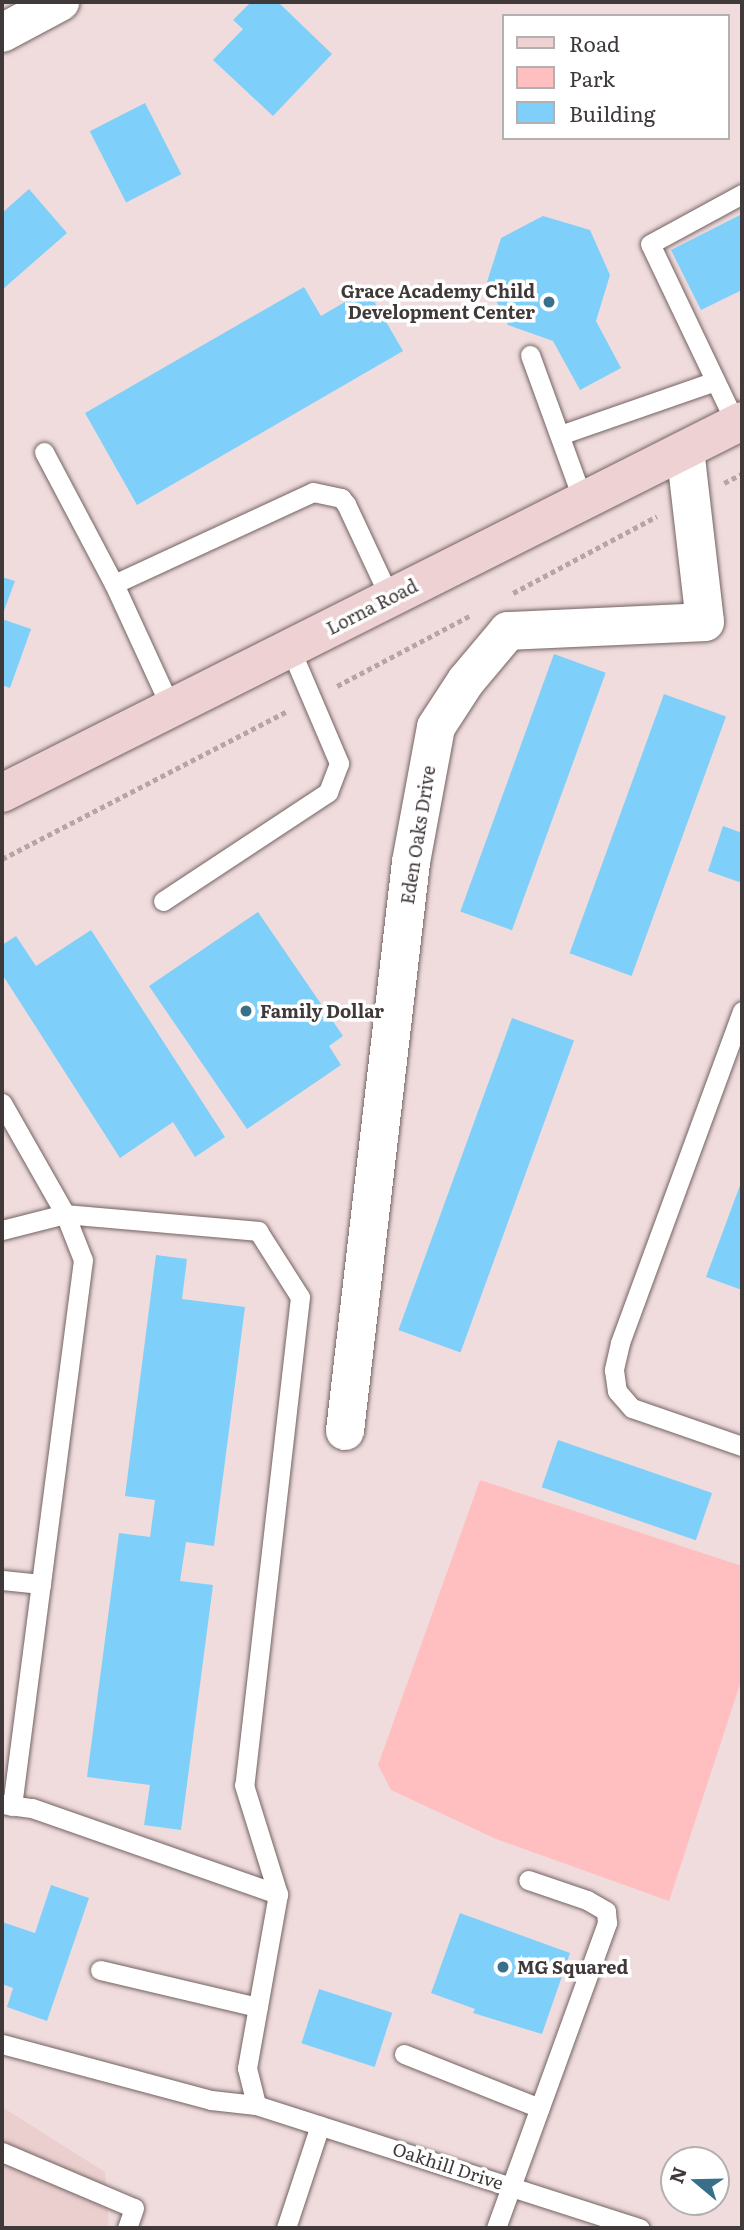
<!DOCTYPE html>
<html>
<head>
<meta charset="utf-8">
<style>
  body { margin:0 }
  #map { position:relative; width:744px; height:2230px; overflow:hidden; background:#f0dcdc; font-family:Literata,serif }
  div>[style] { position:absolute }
  .built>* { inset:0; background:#ebcfce }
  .green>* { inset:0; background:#ffbfc0 }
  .building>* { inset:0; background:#7ed0fa; transform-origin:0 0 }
  .path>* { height:4.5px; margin-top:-2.25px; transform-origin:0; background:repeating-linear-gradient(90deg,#b5a5a5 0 5px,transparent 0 8.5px) }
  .roads { filter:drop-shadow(0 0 2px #746363) drop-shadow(0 0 2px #746363) }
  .lane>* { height:19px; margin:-9.5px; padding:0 9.5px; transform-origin:9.5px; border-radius:9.5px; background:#fff }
  .street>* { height:38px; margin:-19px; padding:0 19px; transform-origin:19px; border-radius:19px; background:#fff }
  .secondary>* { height:38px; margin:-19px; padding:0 19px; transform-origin:19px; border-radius:19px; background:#eed1d2 }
  .dots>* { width:19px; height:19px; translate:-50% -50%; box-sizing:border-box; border:4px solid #fff; border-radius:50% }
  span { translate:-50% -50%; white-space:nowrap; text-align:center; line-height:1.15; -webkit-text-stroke:7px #fff; paint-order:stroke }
  .poi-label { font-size:18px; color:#403939; font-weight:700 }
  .right { translate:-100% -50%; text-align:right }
  .left { translate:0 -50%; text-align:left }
  .street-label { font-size:18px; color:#403939 }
  .frame { position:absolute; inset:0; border:4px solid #403939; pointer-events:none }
  .legend { position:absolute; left:502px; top:14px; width:228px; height:126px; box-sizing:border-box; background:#fff; border:2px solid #b3b0b0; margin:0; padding:9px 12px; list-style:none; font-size:21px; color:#403939 }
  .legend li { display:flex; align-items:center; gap:14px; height:35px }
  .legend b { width:35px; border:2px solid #b3b0b0 }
  .north { position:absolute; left:660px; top:2146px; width:70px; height:70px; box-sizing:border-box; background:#fff; border:2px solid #b3b0b0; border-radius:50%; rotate:289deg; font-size:19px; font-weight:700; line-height:28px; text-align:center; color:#403939 }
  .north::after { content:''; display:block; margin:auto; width:24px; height:32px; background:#386f8a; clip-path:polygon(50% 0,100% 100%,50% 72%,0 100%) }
</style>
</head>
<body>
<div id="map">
  <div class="built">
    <i style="clip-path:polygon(2px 2107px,105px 2172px,109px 2228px,2px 2228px)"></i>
  </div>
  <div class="green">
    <i style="clip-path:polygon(480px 1480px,742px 1566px,742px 1678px,669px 1901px,496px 1839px,391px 1790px,378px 1765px)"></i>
  </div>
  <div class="building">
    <i style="clip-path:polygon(251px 2px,278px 2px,332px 54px,273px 116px,213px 60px,243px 29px,233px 20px)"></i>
    <i style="left:145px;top:103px;width:80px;height:62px;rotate:63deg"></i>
    <i style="clip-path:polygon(29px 189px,67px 233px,3px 289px,2px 213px)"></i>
    <i style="clip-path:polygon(742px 214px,742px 290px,701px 310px,671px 250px)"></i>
    <i style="clip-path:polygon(543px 216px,590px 230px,610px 275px,596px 321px,621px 368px,580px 390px,553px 341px,508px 325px,487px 282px,501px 238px)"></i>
    <i style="clip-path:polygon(304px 287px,321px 316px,367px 289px,403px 351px,137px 505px,85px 413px)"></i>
    <i style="clip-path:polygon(2px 577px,15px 581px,2px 616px)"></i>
    <i style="clip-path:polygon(2px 619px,31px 629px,10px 688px,2px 685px)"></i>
    <i style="left:554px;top:654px;width:55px;height:274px;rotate:20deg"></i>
    <i style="left:664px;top:694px;width:66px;height:276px;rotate:20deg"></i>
    <i style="clip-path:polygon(723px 826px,742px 833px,742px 883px,708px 871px)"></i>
    <i style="clip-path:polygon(258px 912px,343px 1036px,329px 1046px,341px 1065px,247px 1129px,149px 986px)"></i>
    <i style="clip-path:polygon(91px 930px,225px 1137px,195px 1157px,173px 1122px,120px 1158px,2px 974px,2px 945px,16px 936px,36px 966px)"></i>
    <i style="left:512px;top:1018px;width:66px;height:332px;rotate:20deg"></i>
    <i style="clip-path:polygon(742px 1180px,742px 1290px,706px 1277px)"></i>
    <i style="clip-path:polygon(156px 1255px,187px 1259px,182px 1299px,245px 1307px,214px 1546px,186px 1542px,180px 1581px,213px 1585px,181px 1830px,144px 1825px,150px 1785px,87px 1777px,119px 1533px,150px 1537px,155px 1500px,125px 1496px)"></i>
    <i style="left:558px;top:1440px;width:163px;height:50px;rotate:19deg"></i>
    <i style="clip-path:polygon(51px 1885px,89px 1898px,47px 2021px,7px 2007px,13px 1988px,2px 1984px,2px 1922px,35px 1933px)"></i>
    <i style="clip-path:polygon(460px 1913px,570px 1953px,542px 2034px,473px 2013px,475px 2009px,431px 1993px)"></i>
    <i style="left:319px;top:1989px;width:77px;height:57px;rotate:18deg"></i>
  </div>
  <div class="path">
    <i style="left:724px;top:483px;width:20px;rotate:-27deg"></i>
    <i style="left:513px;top:593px;width:163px;rotate:-28.1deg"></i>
    <i style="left:337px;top:686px;width:152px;rotate:-27.9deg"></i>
    <i style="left:2px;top:859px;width:322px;rotate:-27.4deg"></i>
  </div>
  <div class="roads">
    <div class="lane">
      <i style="left:530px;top:355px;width:155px;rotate:70deg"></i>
      <i style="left:736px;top:424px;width:199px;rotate:-115.5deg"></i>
      <i style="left:650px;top:244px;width:105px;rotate:-28.5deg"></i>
      <i style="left:560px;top:435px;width:164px;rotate:-19.2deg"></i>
      <i style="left:44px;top:452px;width:149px;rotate:62.1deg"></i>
      <i style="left:171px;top:708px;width:136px;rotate:-114.7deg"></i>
      <i style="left:114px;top:584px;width:219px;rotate:-24.8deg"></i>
      <i style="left:313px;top:492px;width:29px;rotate:12deg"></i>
      <i style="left:341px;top:498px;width:8px;rotate:50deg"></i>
      <i style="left:346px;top:504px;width:104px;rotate:64.9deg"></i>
      <i style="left:163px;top:901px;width:198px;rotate:-33.4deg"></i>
      <i style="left:328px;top:792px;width:31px;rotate:-69deg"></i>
      <i style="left:339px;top:763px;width:125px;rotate:-113.1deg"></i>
      <i style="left:742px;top:1011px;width:354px;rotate:110.2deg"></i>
      <i style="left:620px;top:1343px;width:28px;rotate:103deg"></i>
      <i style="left:614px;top:1370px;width:21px;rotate:82deg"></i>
      <i style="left:617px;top:1391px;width:23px;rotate:49deg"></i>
      <i style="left:632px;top:1408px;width:116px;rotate:19.1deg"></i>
      <i style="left:2px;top:1103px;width:128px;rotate:60.4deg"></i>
      <i style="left:65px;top:1214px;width:49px;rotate:68.6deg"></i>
      <i style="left:83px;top:1260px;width:327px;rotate:97.4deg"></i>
      <i style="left:41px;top:1584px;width:39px;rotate:-174deg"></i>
      <i style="left:2px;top:1230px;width:65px;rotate:-14.3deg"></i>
      <i style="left:65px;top:1214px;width:194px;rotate:5deg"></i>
      <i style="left:258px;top:1231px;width:78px;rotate:57.5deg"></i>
      <i style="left:300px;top:1297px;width:491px;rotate:96.5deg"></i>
      <i style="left:244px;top:1785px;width:114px;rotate:72.7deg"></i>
      <i style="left:278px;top:1894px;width:177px;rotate:100.1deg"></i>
      <i style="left:247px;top:2068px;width:38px;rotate:76deg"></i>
      <i style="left:2px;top:1804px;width:30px;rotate:8deg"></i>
      <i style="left:32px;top:1808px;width:261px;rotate:19.3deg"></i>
      <i style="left:12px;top:1806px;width:224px;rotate:-82.6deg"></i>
      <i style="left:100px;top:1970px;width:162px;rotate:13.2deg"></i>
      <i style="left:2px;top:2044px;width:216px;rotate:15deg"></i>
      <i style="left:211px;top:2100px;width:45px;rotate:6.3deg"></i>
      <i style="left:256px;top:2105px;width:403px;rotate:17.8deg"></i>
      <i style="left:404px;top:2054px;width:146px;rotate:21.7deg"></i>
      <i style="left:2px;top:2152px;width:143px;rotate:23deg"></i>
      <i style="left:134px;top:2208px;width:21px;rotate:109deg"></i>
      <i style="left:286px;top:2228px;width:108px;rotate:-71.7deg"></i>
      <i style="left:496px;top:2228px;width:325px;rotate:-70deg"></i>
      <i style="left:607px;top:1923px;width:12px;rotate:-95deg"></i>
      <i style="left:606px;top:1911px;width:22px;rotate:-150deg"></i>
      <i style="left:587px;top:1900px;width:62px;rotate:-161.3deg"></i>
    </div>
    <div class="street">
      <i style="left:2px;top:33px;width:66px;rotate:-28.1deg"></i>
      <i style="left:345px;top:1431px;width:573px;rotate:-83.38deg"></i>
      <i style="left:411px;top:862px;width:137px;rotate:-79.5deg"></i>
      <i style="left:436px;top:727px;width:55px;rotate:-56.9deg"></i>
      <i style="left:466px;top:681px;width:65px;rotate:-50deg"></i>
      <i style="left:508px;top:631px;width:197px;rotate:-2.6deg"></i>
      <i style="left:705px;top:622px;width:173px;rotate:-96.6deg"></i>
    </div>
    <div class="secondary">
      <i style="left:2px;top:793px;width:828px;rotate:-26.69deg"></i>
    </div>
  </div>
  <div class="dots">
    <i style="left:549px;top:302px;background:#386f8a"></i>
    <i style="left:246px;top:1011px;background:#386f8a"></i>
    <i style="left:503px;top:1967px;background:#386f8a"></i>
  </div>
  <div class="poi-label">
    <span class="right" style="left:535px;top:302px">Grace Academy Child<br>Development Center</span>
    <span class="left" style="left:260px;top:1011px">Family Dollar</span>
    <span class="left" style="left:517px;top:1967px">MG Squared</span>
  </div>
  <div class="street-label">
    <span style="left:372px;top:607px;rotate:-27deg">Lorna Road</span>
    <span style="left:418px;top:835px;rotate:-81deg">Eden Oaks Drive</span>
    <span style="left:448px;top:2166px;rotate:18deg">Oakhill Drive</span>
  </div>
  <div class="frame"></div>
  <ul class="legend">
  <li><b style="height:9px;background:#eed1d2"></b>Road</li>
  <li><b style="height:19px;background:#ffbfc0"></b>Park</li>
  <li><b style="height:19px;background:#7ed0fa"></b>Building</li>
  </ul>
  <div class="north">N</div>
</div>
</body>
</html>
